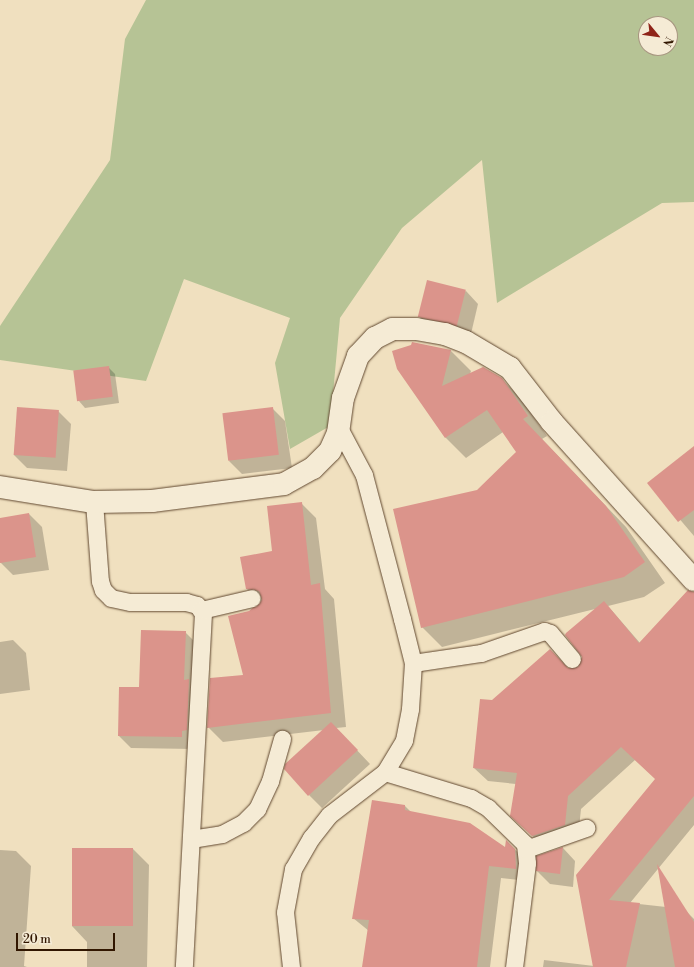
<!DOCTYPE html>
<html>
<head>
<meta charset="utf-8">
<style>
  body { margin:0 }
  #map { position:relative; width:694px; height:967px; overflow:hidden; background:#f0e0bf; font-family:"Libre Bodoni",serif }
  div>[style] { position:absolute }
  .green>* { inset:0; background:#b6c395 }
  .shadow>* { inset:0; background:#0003 }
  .building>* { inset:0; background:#db948b; transform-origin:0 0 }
  .roads { filter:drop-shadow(0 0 1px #614830) drop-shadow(0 0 1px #614830) }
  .lane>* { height:17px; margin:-8.5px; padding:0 8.5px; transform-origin:8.5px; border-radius:8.5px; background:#f5ebd5 }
  .street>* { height:22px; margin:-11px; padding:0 11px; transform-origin:11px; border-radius:11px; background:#f5ebd5 }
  span { translate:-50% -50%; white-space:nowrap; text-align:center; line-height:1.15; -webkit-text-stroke:3px #f5ebd5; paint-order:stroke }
  .north { position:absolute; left:638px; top:16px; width:40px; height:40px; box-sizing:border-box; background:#f5ebd5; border:1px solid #a79680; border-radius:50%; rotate:119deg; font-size:11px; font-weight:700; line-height:16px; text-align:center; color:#311600 }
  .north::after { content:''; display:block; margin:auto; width:14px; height:18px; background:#8f2418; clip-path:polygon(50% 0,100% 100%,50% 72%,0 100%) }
  .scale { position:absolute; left:16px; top:933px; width:99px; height:18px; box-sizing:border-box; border:2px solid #311600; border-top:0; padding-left:5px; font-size:12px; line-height:14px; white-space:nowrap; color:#311600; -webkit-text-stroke:3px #f5ebd5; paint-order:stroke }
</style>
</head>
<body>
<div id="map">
  <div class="green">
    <i style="clip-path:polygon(evenodd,146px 0,694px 0,694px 202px,662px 203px,497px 303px,482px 160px,402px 228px,340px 318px,330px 426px,290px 449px,275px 363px,290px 318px,184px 279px,146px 381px,0 360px,0 326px,110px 160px,125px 39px,146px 0,646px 24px,670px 24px,670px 48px,646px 48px,646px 24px)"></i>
  </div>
  <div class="shadow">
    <i style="clip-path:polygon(466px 291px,478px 304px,470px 338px,432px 329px,419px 316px)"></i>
    <i style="clip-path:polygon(451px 351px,471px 371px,470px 374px,501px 378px,521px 399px,547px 436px,542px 439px,626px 527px,665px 583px,644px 597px,608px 606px,640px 643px,694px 605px,694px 825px,630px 903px,684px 909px,694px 919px,694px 967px,543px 967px,544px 960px,594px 966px,577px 875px,656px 779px,635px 760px,581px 809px,578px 838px,546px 849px,511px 815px,516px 784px,488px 781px,474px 768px,493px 701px,569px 669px,579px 668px,595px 609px,442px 647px,422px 627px,478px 491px,518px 452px,503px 432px,466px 458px,446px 438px,398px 368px)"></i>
    <i style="clip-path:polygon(108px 367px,115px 374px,119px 403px,85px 408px,79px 401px,75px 373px)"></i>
    <i style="clip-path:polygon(272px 408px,285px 421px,292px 468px,242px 474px,229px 461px)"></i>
    <i style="clip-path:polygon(58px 411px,71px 424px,67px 471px,27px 468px,14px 455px)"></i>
    <i style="clip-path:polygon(694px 447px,694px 536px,649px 483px)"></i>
    <i style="clip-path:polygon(301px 503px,316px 518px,325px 589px,334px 599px,346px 727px,336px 728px,370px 764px,322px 808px,309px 795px,324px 730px,223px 742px,208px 727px,244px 676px,250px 612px,261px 603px,247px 589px,273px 552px)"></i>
    <i style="clip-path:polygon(29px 514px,42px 527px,49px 570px,13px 575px,0 562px,0 519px)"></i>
    <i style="clip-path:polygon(185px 632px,197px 644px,193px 749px,131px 748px,119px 736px,140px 688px)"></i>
    <i style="clip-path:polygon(13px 640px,26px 653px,30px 690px,0 694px,0 642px)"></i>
    <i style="clip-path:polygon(405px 806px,412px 813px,506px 848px,507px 842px,528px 862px,528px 881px,501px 878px,490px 967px,363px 967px,369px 931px,353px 918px)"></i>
    <i style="clip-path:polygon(563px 848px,575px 861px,573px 887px,550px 884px,537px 871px)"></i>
    <i style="clip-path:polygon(133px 849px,149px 865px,147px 967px,87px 967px,87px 942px,72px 926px)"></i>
    <i style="clip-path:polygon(0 850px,16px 851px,31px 866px,24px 966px,27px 967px,0 967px)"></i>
  </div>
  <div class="building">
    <i style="left:427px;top:280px;width:40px;height:38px;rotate:14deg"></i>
    <i style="clip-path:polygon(412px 342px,451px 350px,442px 386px,483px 367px,502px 378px,528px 416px,523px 419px,606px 506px,645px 562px,624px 577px,421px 628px,393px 509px,477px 490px,516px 452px,487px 410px,445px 438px,397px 369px,392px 351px,411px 345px)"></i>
    <i style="left:109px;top:366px;width:31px;height:36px;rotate:83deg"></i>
    <i style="left:17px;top:407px;width:42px;height:48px;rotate:4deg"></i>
    <i style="left:273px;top:407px;width:48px;height:51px;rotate:83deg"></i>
    <i style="clip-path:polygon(694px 446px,694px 510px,678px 522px,647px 483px)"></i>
    <i style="clip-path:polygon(302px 502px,311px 585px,320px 583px,331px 713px,207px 728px,210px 678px,243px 675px,228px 616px,249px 611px,262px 600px,259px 591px,246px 589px,240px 557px,272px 551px,267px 506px)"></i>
    <i style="clip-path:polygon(29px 513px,36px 557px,0 563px,0 518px)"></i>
    <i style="clip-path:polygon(688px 590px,694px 592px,694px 796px,609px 900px,640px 903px,626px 967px,593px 967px,576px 875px,655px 779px,621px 747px,568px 796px,565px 825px,532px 836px,510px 816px,517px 773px,473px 768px,480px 699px,492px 700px,550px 649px,568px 668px,578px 667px,582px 657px,565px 635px,566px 633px,604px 601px,639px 643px)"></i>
    <i style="clip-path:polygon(141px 630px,186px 631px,184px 680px,189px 679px,187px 730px,182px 731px,182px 737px,118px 736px,119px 687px,139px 687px)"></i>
    <i style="clip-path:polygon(331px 722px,358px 750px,308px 796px,284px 769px,285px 764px)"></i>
    <i style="clip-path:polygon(372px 800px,405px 805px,405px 810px,470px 823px,505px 847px,506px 840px,515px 849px,516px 869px,489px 866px,477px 967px,362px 967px,369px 920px,352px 919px)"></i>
    <i style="clip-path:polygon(563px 847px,560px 874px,536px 871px,536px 856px)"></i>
    <i style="left:72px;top:848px;width:61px;height:78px"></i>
    <i style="clip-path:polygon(657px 864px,694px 922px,694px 967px,675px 967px)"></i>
  </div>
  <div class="roads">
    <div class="lane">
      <i style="left:94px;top:502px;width:79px;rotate:85.7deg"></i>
      <i style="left:100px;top:581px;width:9px;rotate:72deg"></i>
      <i style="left:103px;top:590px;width:11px;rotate:45deg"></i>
      <i style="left:111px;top:598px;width:19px;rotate:12deg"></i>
      <i style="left:130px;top:602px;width:56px"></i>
      <i style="left:186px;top:602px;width:11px;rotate:15deg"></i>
      <i style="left:197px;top:605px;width:10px;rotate:53deg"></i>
      <i style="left:203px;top:613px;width:355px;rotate:93.1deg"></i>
      <i style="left:201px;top:610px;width:52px;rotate:-13.2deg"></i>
      <i style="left:413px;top:663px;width:69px;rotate:-8.4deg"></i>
      <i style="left:481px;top:653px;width:67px;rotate:-19.2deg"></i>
      <i style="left:544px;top:631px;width:6px;rotate:18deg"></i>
      <i style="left:550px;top:633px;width:34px;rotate:50deg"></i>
      <i style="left:385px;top:772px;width:90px;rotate:16.8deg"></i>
      <i style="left:471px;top:798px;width:20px;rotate:30deg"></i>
      <i style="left:488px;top:808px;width:52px;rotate:44.2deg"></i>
      <i style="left:525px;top:844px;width:19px;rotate:84deg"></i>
      <i style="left:527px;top:863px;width:105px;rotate:97.1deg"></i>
      <i style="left:191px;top:839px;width:31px;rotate:-9deg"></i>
      <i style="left:222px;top:834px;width:24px;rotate:-28deg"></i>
      <i style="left:243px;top:823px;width:20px;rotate:-45deg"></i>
      <i style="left:257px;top:809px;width:31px;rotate:-65deg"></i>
      <i style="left:270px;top:781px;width:44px;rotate:-74.1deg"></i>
      <i style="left:526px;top:849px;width:64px;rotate:-19.3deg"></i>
      <i style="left:291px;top:967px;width:55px;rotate:-96.2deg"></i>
      <i style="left:285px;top:912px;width:44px;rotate:-79.5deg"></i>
      <i style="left:293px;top:869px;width:36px;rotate:-60deg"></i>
      <i style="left:311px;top:838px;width:29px;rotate:-52deg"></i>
      <i style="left:329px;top:815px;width:71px;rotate:-37.5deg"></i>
      <i style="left:385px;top:772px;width:37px;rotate:-59deg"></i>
      <i style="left:404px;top:740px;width:32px;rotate:-79deg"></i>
      <i style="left:410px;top:709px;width:46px;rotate:-86.3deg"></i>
      <i style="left:413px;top:663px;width:45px;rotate:-104deg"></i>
      <i style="left:402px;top:619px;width:149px;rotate:-104.8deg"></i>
      <i style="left:364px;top:475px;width:53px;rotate:-118deg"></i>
    </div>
    <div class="street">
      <i style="left:0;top:487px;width:95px;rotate:9.1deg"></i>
      <i style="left:94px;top:502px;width:58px;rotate:-1deg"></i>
      <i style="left:152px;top:501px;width:133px;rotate:-7.3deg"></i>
      <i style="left:284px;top:484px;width:33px;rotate:-29deg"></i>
      <i style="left:313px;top:468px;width:24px;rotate:-45deg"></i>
      <i style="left:330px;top:451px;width:20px;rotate:-66deg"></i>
      <i style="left:338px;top:433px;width:35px;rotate:-82deg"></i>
      <i style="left:343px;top:398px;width:45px;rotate:-70.3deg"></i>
      <i style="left:358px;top:356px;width:25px;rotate:-47deg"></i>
      <i style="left:375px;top:338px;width:20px;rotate:-27deg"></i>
      <i style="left:393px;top:329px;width:23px"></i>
      <i style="left:416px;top:329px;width:29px;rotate:10deg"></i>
      <i style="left:445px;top:334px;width:22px;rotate:21deg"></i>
      <i style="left:466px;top:342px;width:51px;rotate:30.6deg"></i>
      <i style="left:510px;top:368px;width:68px;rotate:52.1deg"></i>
      <i style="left:552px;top:422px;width:212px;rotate:48.1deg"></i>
    </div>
  </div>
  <div class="north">N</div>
  <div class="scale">20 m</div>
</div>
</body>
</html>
